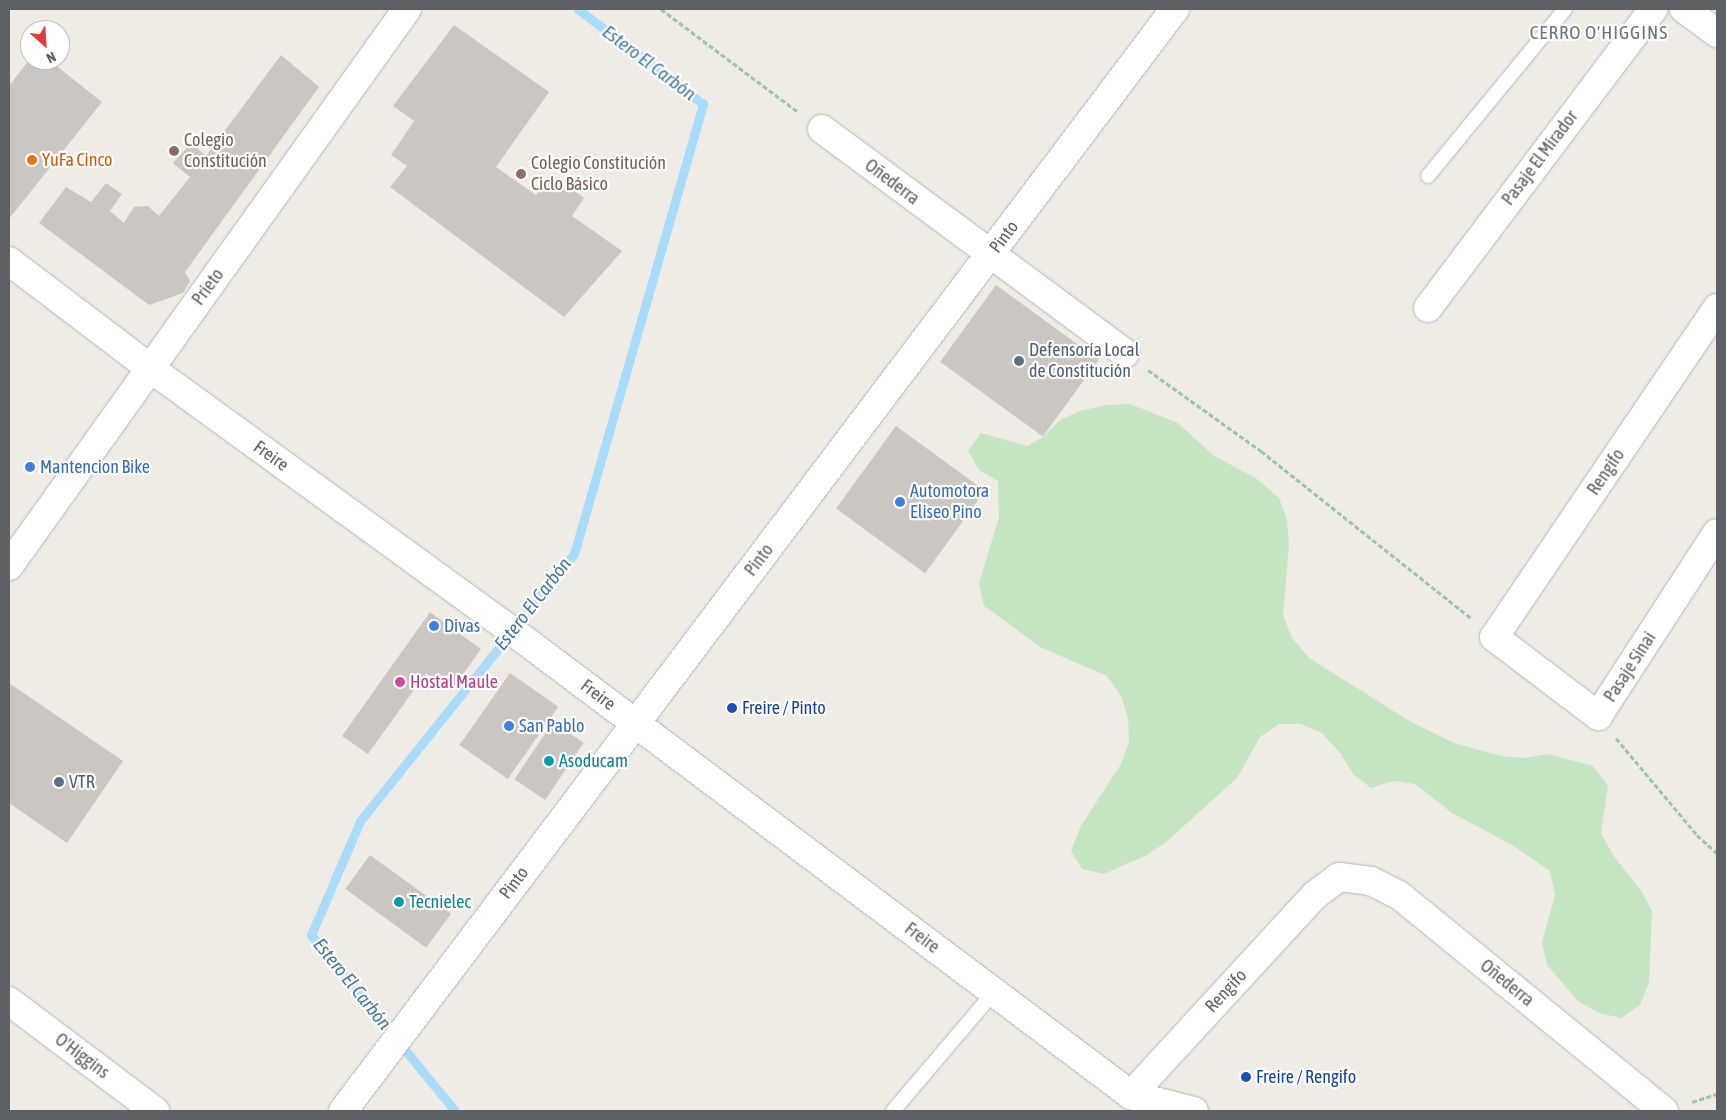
<!DOCTYPE html>
<html>
<head>
<meta charset="utf-8">
<style>
  body { margin:0 }
  #map { position:relative; width:1726px; height:1120px; overflow:hidden; background:#eeece5; font-family:"Asap Condensed",sans-serif }
  div>[style] { position:absolute }
  .green>* { inset:0; background:#c5e5c3 }
  .stream>* { height:9px; margin:-4.5px; padding:0 4.5px; transform-origin:4.5px; border-radius:4.5px; background:#a9dcfa }
  .building>* { inset:0; background:#cac7c2; transform-origin:0 0 }
  .path>* { height:3px; margin-top:-1.5px; transform-origin:0; background:repeating-linear-gradient(90deg,#9dc6a6 0 5px,transparent 0 7.5px) }
  .roads { filter:drop-shadow(0 0 1px #b2b6b9) drop-shadow(0 0 1px #b2b6b9) }
  .lane>* { height:14px; margin:-7px; padding:0 7px; transform-origin:7px; border-radius:7px; background:#fff }
  .street>* { height:28px; margin:-14px; padding:0 14px; transform-origin:14px; border-radius:14px; background:#fff }
  .secondary>* { height:28px; margin:-14px; padding:0 14px; transform-origin:14px; border-radius:14px; background:#fff }
  .dots>* { width:14px; height:14px; translate:-50% -50%; box-sizing:border-box; border:2px solid #fff; border-radius:50% }
  span { translate:-50% -50%; white-space:nowrap; text-align:center; line-height:1.15; -webkit-text-stroke:4.5px #fff; paint-order:stroke }
  .education-label { font-size:18px; color:#785e54 }
  .left { translate:0 -50%; text-align:left }
  .street-label { font-size:18px; color:#5d6165 }
  .food-label { font-size:18px; color:#c56008 }
  .service-label { font-size:18px; color:#4e5e75 }
  .shop-label { font-size:18px; color:#366cbe }
  .hotel-label { font-size:18px; color:#b23c85 }
  .transit-label { font-size:18px; color:#164399 }
  .culture-label { font-size:18px; color:#0d838f }
  .neighbourhood-label { font-size:19px; color:#6e7377; letter-spacing:1px }
  .water-label { font-size:19px; color:#4378a3; font-style:italic }
  .frame { position:absolute; inset:0; border:10px solid #5d6165; pointer-events:none }
  .north { position:absolute; left:20px; top:20px; width:50px; height:50px; box-sizing:border-box; background:#fff; border:1px solid #bec0c1; border-radius:50%; rotate:154deg; font-size:14px; font-weight:700; line-height:20px; text-align:center; color:#5d6165 }
  .north::after { content:''; display:block; margin:auto; width:18px; height:22px; background:#e03c39; clip-path:polygon(50% 0,100% 100%,50% 72%,0 100%) }
</style>
</head>
<body>
<div id="map">
  <div class="green">
    <i style="clip-path:polygon(1130px 404px,1178px 423px,1213px 455px,1257px 479px,1279px 498px,1287px 520px,1289px 545px,1283px 615px,1292px 638px,1309px 658px,1411px 722px,1454px 743px,1501px 756px,1524px 758px,1547px 754px,1593px 766px,1608px 786px,1601px 833px,1613px 855px,1642px 892px,1652px 911px,1649px 982px,1640px 1005px,1621px 1018px,1599px 1013px,1578px 1001px,1547px 965px,1542px 942px,1555px 895px,1550px 871px,1512px 845px,1452px 813px,1415px 784px,1393px 781px,1371px 788px,1354px 775px,1340px 753px,1322px 733px,1301px 724px,1279px 724px,1260px 737px,1237px 778px,1166px 842px,1147px 855px,1104px 874px,1082px 869px,1071px 851px,1081px 826px,1121px 764px,1129px 742px,1128px 718px,1121px 696px,1107px 676px,1042px 648px,984px 606px,979px 584px,999px 517px,998px 481px,979px 470px,968px 451px,981px 433px,1028px 446px,1044px 436px,1060px 420px,1080px 411px,1106px 405px)"></i>
  </div>
  <div class="stream">
    <i style="left:455px;top:1111px;width:227px;rotate:-129.3deg"></i>
    <i style="left:311px;top:935px;width:124px;rotate:-66.7deg"></i>
    <i style="left:360px;top:821px;width:342px;rotate:-51.3deg"></i>
    <i style="left:574px;top:554px;width:247px;rotate:-74deg"></i>
    <i style="left:642px;top:317px;width:222px;rotate:-74deg"></i>
    <i style="left:703px;top:104px;width:157px;rotate:-142.8deg"></i>
  </div>
  <div class="building">
    <i style="clip-path:polygon(454px 25px,549px 92px,496px 167px,536px 195px,551px 174px,584px 198px,572px 216px,622px 251px,564px 317px,390px 187px,407px 166px,391px 155px,414px 121px,393px 106px)"></i>
    <i style="clip-path:polygon(281px 55px,319px 87px,185px 272px,190px 281px,183px 293px,149px 305px,39px 223px,66px 187px,91px 202px,106px 183px,122px 194px,110px 211px,124px 223px,134px 207px,148px 206px,159px 216px,190px 177px,173px 163px,191px 143px,206px 156px)"></i>
    <i style="clip-path:polygon(29px 60px,49px 60px,102px 102px,9px 219px,9px 86px)"></i>
    <i style="left:996px;top:285px;width:127px;height:95px;rotate:36deg"></i>
    <i style="left:896px;top:426px;width:110px;height:102px;rotate:36deg"></i>
    <i style="clip-path:polygon(430px 612px,481px 649px,451px 691px,426px 673px,368px 754px,342px 736px)"></i>
    <i style="left:510px;top:673px;width:59px;height:88px;rotate:35deg"></i>
    <i style="clip-path:polygon(9px 683px,123px 761px,67px 843px,9px 803px)"></i>
    <i style="left:553px;top:722px;width:37px;height:69px;rotate:34deg"></i>
    <i style="left:370px;top:855px;width:100px;height:42px;rotate:36deg"></i>
  </div>
  <div class="path">
    <i style="left:661px;top:9px;width:171px;rotate:36.9deg"></i>
    <i style="left:1148px;top:370px;width:139px;rotate:35.6deg"></i>
    <i style="left:1261px;top:451px;width:270px;rotate:38.5deg"></i>
    <i style="left:1616px;top:738px;width:126px;rotate:50.1deg"></i>
    <i style="left:1697px;top:835px;width:27px;rotate:42deg"></i>
    <i style="left:1692px;top:1102px;width:26px;rotate:-18deg"></i>
  </div>
  <div class="roads">
    <div class="lane">
      <i style="left:1428px;top:176px;width:216px;rotate:-50.6deg"></i>
      <i style="left:893px;top:1111px;width:156px;rotate:-49.7deg"></i>
    </div>
    <div class="street">
      <i style="left:1684px;top:9px;width:41px;rotate:36deg"></i>
      <i style="left:822px;top:129px;width:377px;rotate:36.5deg"></i>
      <i style="left:1428px;top:308px;width:374px;rotate:-53deg"></i>
      <i style="left:1717px;top:308px;width:397px;rotate:124.1deg"></i>
      <i style="left:1494px;top:637px;width:131px;rotate:37.2deg"></i>
      <i style="left:1598px;top:716px;width:218px;rotate:-57deg"></i>
      <i style="left:1131px;top:1095px;width:272px;rotate:-47.4deg"></i>
      <i style="left:1315px;top:895px;width:30px;rotate:-37deg"></i>
      <i style="left:1339px;top:877px;width:32px;rotate:7deg"></i>
      <i style="left:1371px;top:881px;width:31px;rotate:27deg"></i>
      <i style="left:1399px;top:895px;width:342px;rotate:39.2deg"></i>
      <i style="left:343px;top:1111px;width:1381px;rotate:-52.95deg"></i>
    </div>
    <div class="secondary">
      <i style="left:9px;top:261px;width:177px;rotate:37.2deg"></i>
      <i style="left:150px;top:368px;width:471px;rotate:36deg"></i>
      <i style="left:531px;top:645px;width:750px;rotate:36.87deg"></i>
      <i style="left:1131px;top:1095px;width:65px;rotate:14.3deg"></i>
      <i style="left:9px;top:566px;width:685px;rotate:-54.45deg"></i>
      <i style="left:9px;top:1001px;width:183px;rotate:37deg"></i>
    </div>
  </div>
  <div class="dots">
    <i style="left:174px;top:151px;background:#8d6e63"></i>
    <i style="left:32px;top:160px;background:#e8710a"></i>
    <i style="left:521px;top:174px;background:#8d6e63"></i>
    <i style="left:1019px;top:361px;background:#5c6f8a"></i>
    <i style="left:30px;top:467px;background:#3f7fe0"></i>
    <i style="left:900px;top:502px;background:#3f7fe0"></i>
    <i style="left:434px;top:626px;background:#3f7fe0"></i>
    <i style="left:400px;top:682px;background:#d1479c"></i>
    <i style="left:732px;top:708px;background:#1a4fb4"></i>
    <i style="left:509px;top:726px;background:#3f7fe0"></i>
    <i style="left:549px;top:761px;background:#0f9aa8"></i>
    <i style="left:59px;top:782px;background:#5c6f8a"></i>
    <i style="left:399px;top:902px;background:#0f9aa8"></i>
    <i style="left:1246px;top:1077px;background:#1a4fb4"></i>
  </div>
  <div class="education-label">
    <span class="left" style="left:184px;top:151px">Colegio<br>Constitución</span>
    <span class="left" style="left:531px;top:174px">Colegio Constitución<br>Ciclo Básico</span>
  </div>
  <div class="street-label">
    <span style="left:1540px;top:158px;rotate:-53deg">Pasaje El Mirador</span>
    <span style="left:892px;top:182px;rotate:37deg">Oñederra</span>
    <span style="left:1004px;top:237px;rotate:-53deg">Pinto</span>
    <span style="left:208px;top:287px;rotate:-54deg">Prieto</span>
    <span style="left:271px;top:456px;rotate:36deg">Freire</span>
    <span style="left:1606px;top:472px;rotate:-56deg">Rengifo</span>
    <span style="left:759px;top:560px;rotate:-53deg">Pinto</span>
    <span style="left:1630px;top:667px;rotate:-57deg">Pasaje Sinai</span>
    <span style="left:598px;top:695px;rotate:37deg">Freire</span>
    <span style="left:514px;top:883px;rotate:-53deg">Pinto</span>
    <span style="left:922px;top:938px;rotate:37deg">Freire</span>
    <span style="left:1507px;top:983px;rotate:39deg">Oñederra</span>
    <span style="left:1226px;top:991px;rotate:-47deg">Rengifo</span>
    <span style="left:82px;top:1056px;rotate:37deg">O'Higgins</span>
  </div>
  <div class="food-label">
    <span class="left" style="left:42px;top:160px">YuFa Cinco</span>
  </div>
  <div class="service-label">
    <span class="left" style="left:1029px;top:361px">Defensoría Local<br>de Constitución</span>
    <span class="left" style="left:69px;top:782px">VTR</span>
  </div>
  <div class="shop-label">
    <span class="left" style="left:40px;top:467px">Mantencion Bike</span>
    <span class="left" style="left:910px;top:502px">Automotora<br>Eliseo Pino</span>
    <span class="left" style="left:444px;top:626px">Divas</span>
    <span class="left" style="left:519px;top:726px">San Pablo</span>
  </div>
  <div class="hotel-label">
    <span class="left" style="left:410px;top:682px">Hostal Maule</span>
  </div>
  <div class="transit-label">
    <span class="left" style="left:742px;top:708px">Freire / Pinto</span>
    <span class="left" style="left:1256px;top:1077px">Freire / Rengifo</span>
  </div>
  <div class="culture-label">
    <span class="left" style="left:559px;top:761px">Asoducam</span>
    <span class="left" style="left:409px;top:902px">Tecnielec</span>
  </div>
  <div class="neighbourhood-label">
    <span style="left:1599px;top:33px">CERRO O'HIGGINS</span>
  </div>
  <div class="water-label">
    <span style="left:649px;top:63px;rotate:37deg">Estero El Carbón</span>
    <span style="left:533px;top:604px;rotate:-52deg">Estero El Carbón</span>
    <span style="left:352px;top:984px;rotate:51deg">Estero El Carbón</span>
  </div>
  <div class="frame"></div>
  <div class="north">N</div>
</div>
</body>
</html>
